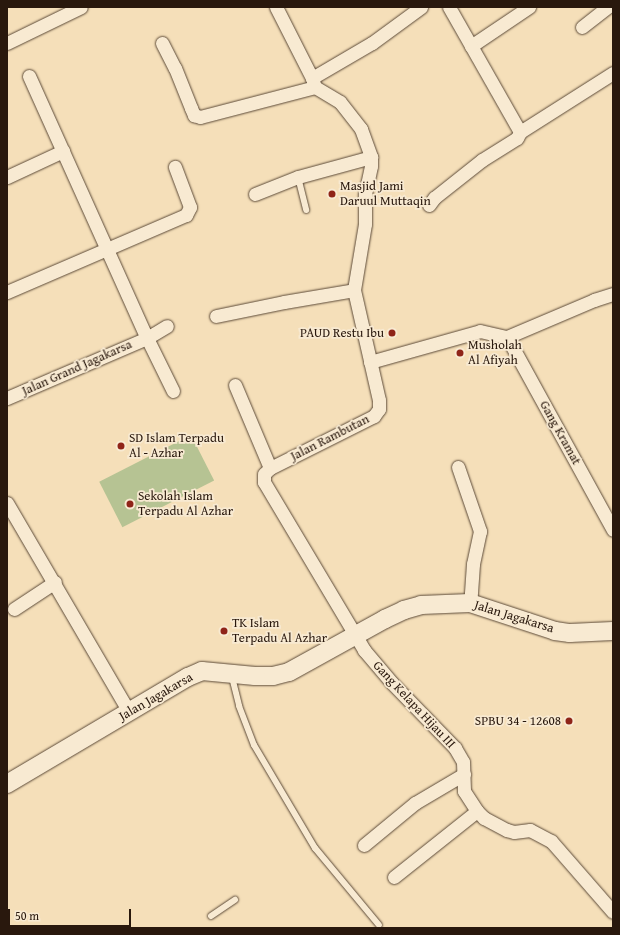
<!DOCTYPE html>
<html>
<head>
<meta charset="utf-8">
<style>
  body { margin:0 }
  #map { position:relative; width:620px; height:935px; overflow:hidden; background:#f5dfb9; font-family:"Gentium Book Plus",serif }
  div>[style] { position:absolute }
  .green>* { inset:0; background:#b6c393; transform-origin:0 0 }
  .roads { filter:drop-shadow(0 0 1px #5c4a38) drop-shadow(0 0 1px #5c4a38) }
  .service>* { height:6px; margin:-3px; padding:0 3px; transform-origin:3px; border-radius:3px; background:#f8ead2 }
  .minor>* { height:13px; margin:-6.5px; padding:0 6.5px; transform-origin:6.5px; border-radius:6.5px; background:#f8ead2 }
  .secondary>* { height:18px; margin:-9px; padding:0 9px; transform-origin:9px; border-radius:9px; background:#f8ead2 }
  .dots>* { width:11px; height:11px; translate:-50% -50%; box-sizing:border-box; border:2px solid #f8ead2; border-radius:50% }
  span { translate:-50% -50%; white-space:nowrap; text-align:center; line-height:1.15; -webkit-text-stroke:3.5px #f8ead2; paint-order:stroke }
  .poi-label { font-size:13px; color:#29180d }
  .left { translate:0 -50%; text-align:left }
  .right { translate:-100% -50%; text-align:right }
  .street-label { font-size:13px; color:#29180d }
  .frame { position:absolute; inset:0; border:8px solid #29180d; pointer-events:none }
  .scale { position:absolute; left:8px; top:909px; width:123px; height:18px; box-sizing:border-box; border:2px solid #29180d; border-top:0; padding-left:5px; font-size:12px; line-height:14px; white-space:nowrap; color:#29180d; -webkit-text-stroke:3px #f8ead2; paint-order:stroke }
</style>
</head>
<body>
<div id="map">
  <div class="green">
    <i style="left:191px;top:435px;width:51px;height:103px;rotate:63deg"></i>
  </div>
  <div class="roads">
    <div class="service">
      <i style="left:298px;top:177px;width:34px;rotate:76deg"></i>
      <i style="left:232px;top:677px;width:30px;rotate:76deg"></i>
      <i style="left:239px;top:706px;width:42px;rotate:69deg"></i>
      <i style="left:254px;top:745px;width:120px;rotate:59.4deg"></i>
      <i style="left:315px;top:848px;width:100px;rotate:50.3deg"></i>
      <i style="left:211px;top:916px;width:29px;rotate:-34deg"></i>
    </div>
    <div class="minor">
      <i style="left:276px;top:7px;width:80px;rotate:63.1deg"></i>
      <i style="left:312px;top:78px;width:9px;rotate:72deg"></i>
      <i style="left:582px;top:27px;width:33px;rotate:-38deg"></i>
      <i style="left:7px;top:43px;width:82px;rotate:-25.9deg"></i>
      <i style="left:162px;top:43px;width:28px;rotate:63deg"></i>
      <i style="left:175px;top:68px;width:43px;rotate:68.2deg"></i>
      <i style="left:191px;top:108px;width:8px;rotate:67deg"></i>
      <i style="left:194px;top:115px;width:6px;rotate:18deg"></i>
      <i style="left:200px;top:117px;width:119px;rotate:-14.6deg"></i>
      <i style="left:471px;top:46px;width:70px;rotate:-33.9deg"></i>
      <i style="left:29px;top:76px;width:287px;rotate:65.8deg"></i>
      <i style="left:147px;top:338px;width:23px;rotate:-31deg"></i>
      <i style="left:312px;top:78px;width:69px;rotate:-30.3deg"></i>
      <i style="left:372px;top:43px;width:61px;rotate:-36.3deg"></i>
      <i style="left:315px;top:87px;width:29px;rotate:31deg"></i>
      <i style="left:340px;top:102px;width:34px;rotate:52deg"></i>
      <i style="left:361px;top:129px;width:30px;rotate:70deg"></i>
      <i style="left:371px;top:157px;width:9px;rotate:90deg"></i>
      <i style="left:371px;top:166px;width:30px;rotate:102deg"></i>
      <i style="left:365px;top:195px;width:29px;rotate:90deg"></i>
      <i style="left:365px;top:224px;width:67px;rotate:99.5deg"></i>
      <i style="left:354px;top:290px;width:113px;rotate:77.2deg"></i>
      <i style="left:379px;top:400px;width:9px;rotate:90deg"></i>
      <i style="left:379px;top:409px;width:9px;rotate:126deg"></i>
      <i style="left:374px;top:416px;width:116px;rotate:153.4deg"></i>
      <i style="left:270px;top:468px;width:8px;rotate:135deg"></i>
      <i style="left:264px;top:474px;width:8px;rotate:90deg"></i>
      <i style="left:264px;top:482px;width:196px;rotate:59.2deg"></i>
      <i style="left:364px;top:650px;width:43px;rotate:49.7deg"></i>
      <i style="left:392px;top:683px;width:91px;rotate:45.9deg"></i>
      <i style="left:455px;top:748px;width:16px;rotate:60deg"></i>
      <i style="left:463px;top:762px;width:29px;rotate:88deg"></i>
      <i style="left:464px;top:791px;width:24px;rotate:57deg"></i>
      <i style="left:477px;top:811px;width:10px;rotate:45deg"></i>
      <i style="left:484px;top:818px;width:26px;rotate:28deg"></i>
      <i style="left:507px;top:830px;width:7px;rotate:16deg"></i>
      <i style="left:514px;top:832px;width:16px;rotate:-7deg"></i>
      <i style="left:530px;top:830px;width:24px;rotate:28deg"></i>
      <i style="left:551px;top:841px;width:94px;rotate:48.9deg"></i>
      <i style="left:520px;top:132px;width:110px;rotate:-32.4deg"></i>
      <i style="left:7px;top:177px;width:62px;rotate:-24.9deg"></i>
      <i style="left:255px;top:194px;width:46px;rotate:-21.6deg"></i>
      <i style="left:298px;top:177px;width:76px;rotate:-15.3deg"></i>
      <i style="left:429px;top:205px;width:9px;rotate:-54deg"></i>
      <i style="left:434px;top:198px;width:61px;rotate:-38.4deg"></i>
      <i style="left:482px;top:160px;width:41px;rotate:-32.2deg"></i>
      <i style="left:517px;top:138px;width:7px;rotate:-63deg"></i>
      <i style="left:520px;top:132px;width:144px;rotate:-119.6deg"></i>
      <i style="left:7px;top:292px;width:195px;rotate:-23.3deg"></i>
      <i style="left:186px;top:215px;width:9px;rotate:-63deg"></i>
      <i style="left:190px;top:207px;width:43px;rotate:-110.6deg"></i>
      <i style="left:216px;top:316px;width:69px;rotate:-11.6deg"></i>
      <i style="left:284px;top:302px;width:71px;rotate:-9.7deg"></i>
      <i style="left:507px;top:337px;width:220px;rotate:61.2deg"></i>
      <i style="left:370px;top:362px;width:114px;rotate:-15.7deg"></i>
      <i style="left:480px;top:331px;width:28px;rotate:13deg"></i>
      <i style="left:507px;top:337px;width:95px;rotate:-23deg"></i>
      <i style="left:594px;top:300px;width:20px;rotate:-18deg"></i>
      <i style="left:235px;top:385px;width:90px;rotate:67.1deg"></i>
      <i style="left:7px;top:398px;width:152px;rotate:-23.2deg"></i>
      <i style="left:147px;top:338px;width:59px;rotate:63.9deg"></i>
      <i style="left:458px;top:467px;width:68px;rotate:71deg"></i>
      <i style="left:480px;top:531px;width:34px;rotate:102deg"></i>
      <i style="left:473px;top:564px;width:39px;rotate:94deg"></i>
      <i style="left:7px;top:503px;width:242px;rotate:59.7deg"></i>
      <i style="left:14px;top:609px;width:49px;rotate:-33.4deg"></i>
      <i style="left:364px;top:845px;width:66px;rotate:-39.5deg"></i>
      <i style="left:415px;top:803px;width:57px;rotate:-30.6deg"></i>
      <i style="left:394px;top:877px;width:106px;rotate:-38.5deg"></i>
    </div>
    <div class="secondary">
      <i style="left:7px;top:784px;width:210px;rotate:-30.6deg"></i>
      <i style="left:188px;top:677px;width:15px;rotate:-23deg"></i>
      <i style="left:202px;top:671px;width:53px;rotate:5.4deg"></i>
      <i style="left:255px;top:676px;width:18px"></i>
      <i style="left:273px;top:676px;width:16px;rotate:-14deg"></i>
      <i style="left:289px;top:672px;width:110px;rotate:-28.9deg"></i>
      <i style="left:385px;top:619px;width:21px;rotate:-25deg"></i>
      <i style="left:404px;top:610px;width:18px;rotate:-16deg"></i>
      <i style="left:421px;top:605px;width:49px;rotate:-2.3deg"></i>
      <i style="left:470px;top:603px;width:89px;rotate:18.2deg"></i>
      <i style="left:555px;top:631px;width:15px;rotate:8deg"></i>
      <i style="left:570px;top:633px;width:43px;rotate:-2.7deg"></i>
    </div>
  </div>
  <div class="dots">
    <i style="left:332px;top:194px;background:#8f2418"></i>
    <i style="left:392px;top:333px;background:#8f2418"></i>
    <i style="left:460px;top:353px;background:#8f2418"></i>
    <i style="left:121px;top:446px;background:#8f2418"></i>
    <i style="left:130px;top:504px;background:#8f2418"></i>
    <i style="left:224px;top:631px;background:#8f2418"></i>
    <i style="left:569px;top:721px;background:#8f2418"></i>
  </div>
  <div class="poi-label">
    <span class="left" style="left:340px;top:194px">Masjid Jami<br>Daruul Muttaqin</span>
    <span class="right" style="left:384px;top:333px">PAUD Restu Ibu</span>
    <span class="left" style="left:468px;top:353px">Musholah<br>Al Afiyah</span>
    <span class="left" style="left:129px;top:446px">SD Islam Terpadu<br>Al - Azhar</span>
    <span class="left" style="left:138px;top:504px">Sekolah Islam<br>Terpadu Al Azhar</span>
    <span class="left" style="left:232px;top:631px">TK Islam<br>Terpadu Al Azhar</span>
    <span class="right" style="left:561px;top:721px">SPBU 34 - 12608</span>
  </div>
  <div class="street-label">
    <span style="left:77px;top:368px;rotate:-24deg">Jalan Grand Jagakarsa</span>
    <span style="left:560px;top:433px;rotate:61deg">Gang Kramat</span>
    <span style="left:330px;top:438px;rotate:-27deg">Jalan Rambutan</span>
    <span style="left:514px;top:617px;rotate:17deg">Jalan Jagakarsa</span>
    <span style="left:156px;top:697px;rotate:-30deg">Jalan Jagakarsa</span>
    <span style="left:414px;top:705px;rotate:47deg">Gang Kelapa Hijau III</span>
  </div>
  <div class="frame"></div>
  <div class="scale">50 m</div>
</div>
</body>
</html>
